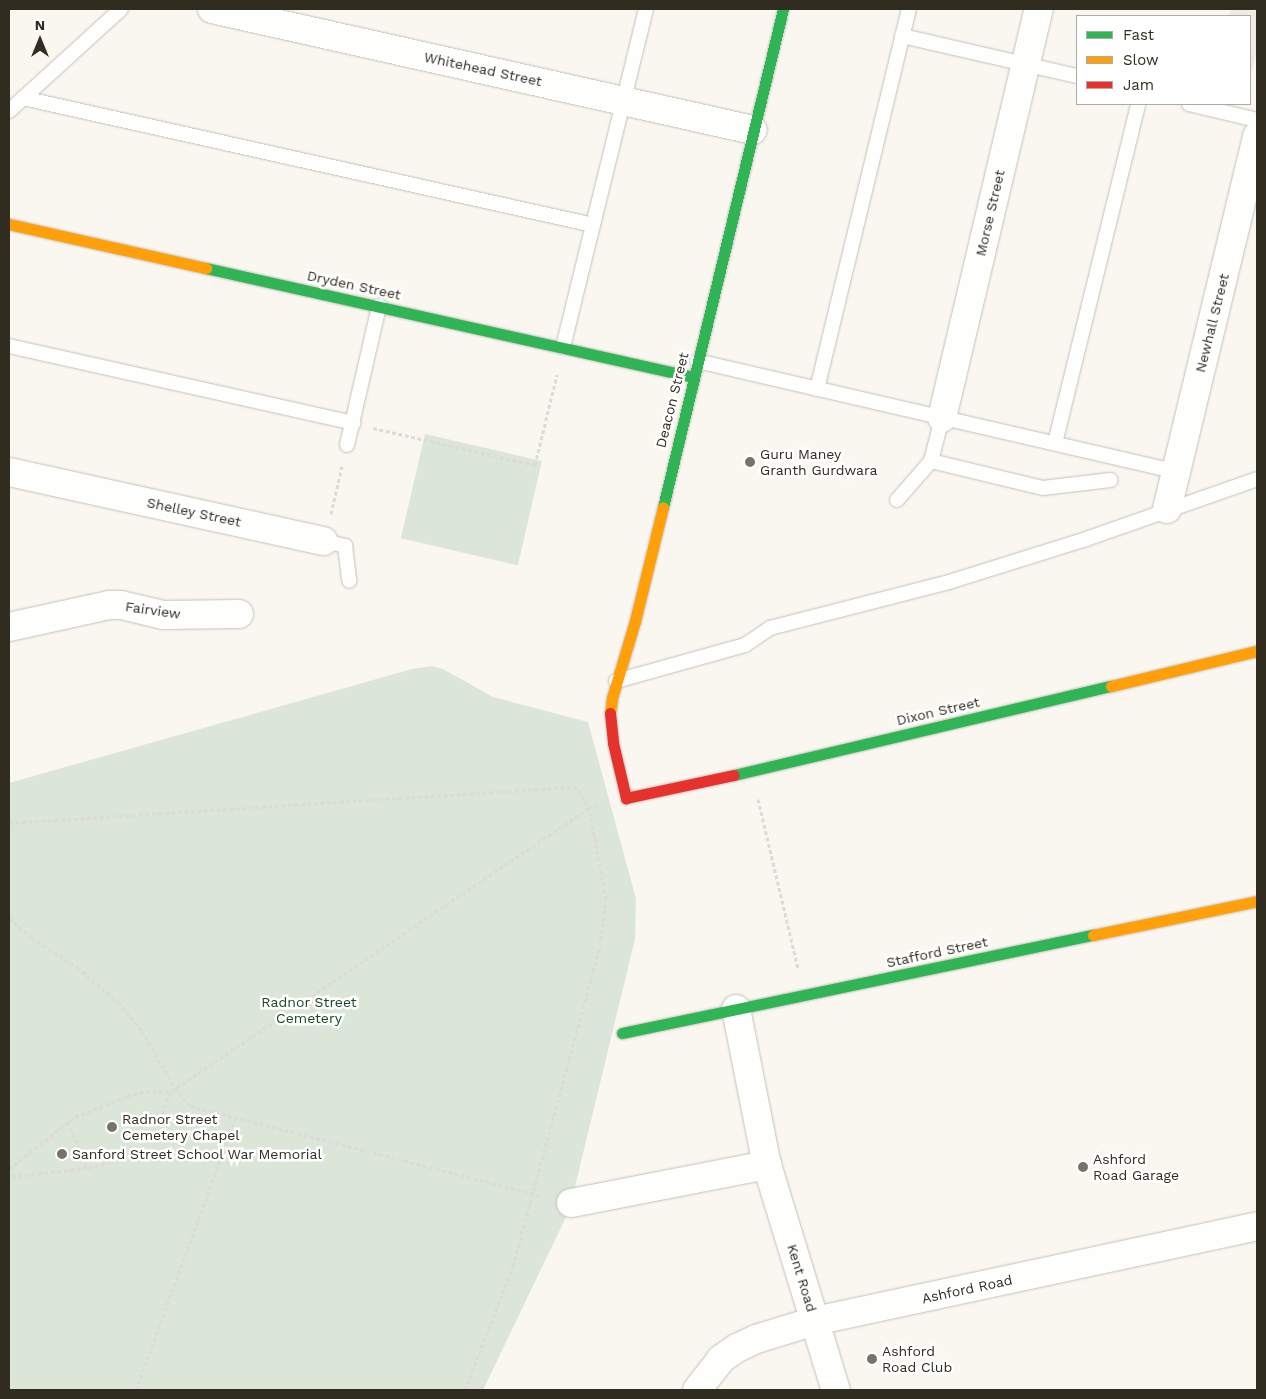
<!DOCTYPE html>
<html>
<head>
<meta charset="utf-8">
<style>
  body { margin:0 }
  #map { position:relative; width:1266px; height:1399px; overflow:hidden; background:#f9f7f0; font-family:"Work Sans",sans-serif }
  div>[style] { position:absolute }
  .commercial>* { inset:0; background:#f2e8e4 }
  .green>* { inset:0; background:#dbe5d8; transform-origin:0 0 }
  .path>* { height:3px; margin-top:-1.5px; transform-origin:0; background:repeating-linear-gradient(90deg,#dcdbd8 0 4px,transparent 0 6.5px) }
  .roads { filter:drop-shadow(0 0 1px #c4c1b7) drop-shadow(0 0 1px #c4c1b7) }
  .lane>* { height:14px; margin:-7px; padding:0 7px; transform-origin:7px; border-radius:7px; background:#fefefd }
  .street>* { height:28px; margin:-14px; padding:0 14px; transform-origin:14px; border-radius:14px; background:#fefefd }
  .fast>* { height:11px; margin:-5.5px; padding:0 5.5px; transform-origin:5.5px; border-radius:5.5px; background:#30b455 }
  .slow>* { height:11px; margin:-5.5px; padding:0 5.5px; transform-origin:5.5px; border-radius:5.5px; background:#ff9f0a }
  .jam>* { height:11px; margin:-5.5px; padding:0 5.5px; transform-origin:5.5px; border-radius:5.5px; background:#e5322d }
  .dots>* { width:14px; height:14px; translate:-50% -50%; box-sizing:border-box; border:2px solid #fff; border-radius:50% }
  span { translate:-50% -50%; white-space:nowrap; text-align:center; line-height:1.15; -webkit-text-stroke:5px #fff; paint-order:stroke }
  .street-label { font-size:14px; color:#302c1f }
  .poi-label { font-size:14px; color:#302c1f }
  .left { translate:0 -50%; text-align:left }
  .park-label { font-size:14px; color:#164825 }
  .frame { position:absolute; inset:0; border:10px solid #302c1f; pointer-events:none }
  .legend { position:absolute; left:1076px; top:15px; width:175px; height:90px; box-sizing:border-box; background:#fff; border:1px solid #acaba5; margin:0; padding:6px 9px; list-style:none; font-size:15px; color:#302c1f }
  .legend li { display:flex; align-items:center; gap:10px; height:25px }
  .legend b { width:25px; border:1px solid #acaba5 }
  .north { position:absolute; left:15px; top:15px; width:50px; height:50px; -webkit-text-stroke:4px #fff; paint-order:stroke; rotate:0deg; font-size:14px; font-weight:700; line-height:20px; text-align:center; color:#302c1f }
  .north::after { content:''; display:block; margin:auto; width:18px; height:22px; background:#302c1f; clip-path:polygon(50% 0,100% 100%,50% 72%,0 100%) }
</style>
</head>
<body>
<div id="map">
  <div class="commercial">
    <i style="clip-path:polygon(1231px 9px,1257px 11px,1257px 48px,1250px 80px,1250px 16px,1229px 16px)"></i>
  </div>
  <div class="green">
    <i style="left:425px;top:434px;width:120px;height:107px;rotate:13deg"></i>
    <i style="clip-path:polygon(432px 666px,443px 669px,493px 697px,588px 722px,636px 899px,635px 939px,571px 1203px,567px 1215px,483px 1390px,9px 1390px,9px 783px,412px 669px)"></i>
  </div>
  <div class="path">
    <i style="left:373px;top:428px;width:166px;rotate:12.9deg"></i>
    <i style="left:535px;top:465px;width:93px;rotate:-76.3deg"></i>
    <i style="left:331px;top:514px;width:49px;rotate:-77.1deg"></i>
    <i style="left:758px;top:799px;width:174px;rotate:76.7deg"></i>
    <i style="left:9px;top:823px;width:566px;rotate:-3.65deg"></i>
    <i style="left:574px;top:787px;width:6px;rotate:31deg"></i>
    <i style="left:579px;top:790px;width:21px;rotate:61deg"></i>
    <i style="left:589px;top:808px;width:506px;rotate:145.87deg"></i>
    <i style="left:170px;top:1092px;width:41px;rotate:109.7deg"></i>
    <i style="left:156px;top:1131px;width:10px;rotate:119deg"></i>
    <i style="left:151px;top:1140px;width:16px;rotate:140deg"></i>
    <i style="left:139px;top:1150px;width:30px;rotate:157deg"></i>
    <i style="left:111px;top:1162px;width:25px;rotate:166deg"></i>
    <i style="left:87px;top:1168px;width:79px;rotate:173.4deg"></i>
    <i style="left:9px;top:918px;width:30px;rotate:41deg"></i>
    <i style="left:32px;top:938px;width:54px;rotate:32.8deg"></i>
    <i style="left:77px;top:967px;width:54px;rotate:40.5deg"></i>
    <i style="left:118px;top:1002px;width:38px;rotate:50deg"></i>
    <i style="left:142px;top:1031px;width:66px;rotate:59.9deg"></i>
    <i style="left:175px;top:1088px;width:23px;rotate:50deg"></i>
    <i style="left:190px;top:1106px;width:364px;rotate:14.3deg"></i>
    <i style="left:68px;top:1121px;width:51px;rotate:68deg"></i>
    <i style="left:9px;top:1169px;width:84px;rotate:-38.2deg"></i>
    <i style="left:75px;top:1117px;width:56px;rotate:-22deg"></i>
    <i style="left:127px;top:1096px;width:20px;rotate:-15deg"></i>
    <i style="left:146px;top:1091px;width:24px;rotate:2deg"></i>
    <i style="left:136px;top:1390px;width:289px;rotate:-69.9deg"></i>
    <i style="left:465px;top:1390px;width:133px;rotate:-68.8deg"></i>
    <i style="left:513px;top:1266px;width:332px;rotate:-74.8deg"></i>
    <i style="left:600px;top:946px;width:47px;rotate:-82.7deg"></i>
    <i style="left:606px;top:899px;width:93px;rotate:-100.6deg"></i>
    <i style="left:589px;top:808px;width:9px;rotate:-13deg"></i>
  </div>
  <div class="roads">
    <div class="lane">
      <i style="left:902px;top:36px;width:180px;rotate:12.9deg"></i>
      <i style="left:23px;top:98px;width:584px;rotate:12.56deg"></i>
      <i style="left:1189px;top:104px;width:70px;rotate:13.2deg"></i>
      <i style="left:9px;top:111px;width:151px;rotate:-42.3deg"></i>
      <i style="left:9px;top:346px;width:353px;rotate:12.6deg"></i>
      <i style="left:563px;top:347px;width:348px;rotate:-76.2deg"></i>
      <i style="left:697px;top:361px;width:492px;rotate:13deg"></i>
      <i style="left:817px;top:389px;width:391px;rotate:-76.4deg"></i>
      <i style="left:942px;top:418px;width:44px;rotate:104.3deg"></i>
      <i style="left:931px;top:461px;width:115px;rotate:13.6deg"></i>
      <i style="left:1043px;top:488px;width:68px;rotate:-6.7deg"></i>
      <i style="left:1055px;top:443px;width:349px;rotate:-76.2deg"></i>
      <i style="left:347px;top:445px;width:143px;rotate:-77deg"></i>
      <i style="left:897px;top:500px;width:52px;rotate:-48.9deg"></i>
      <i style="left:324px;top:541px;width:22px;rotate:13deg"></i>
      <i style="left:345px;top:546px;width:35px;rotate:83deg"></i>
      <i style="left:616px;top:681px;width:134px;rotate:-15.6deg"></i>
      <i style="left:745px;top:645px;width:30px;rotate:-34deg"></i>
      <i style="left:770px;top:628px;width:185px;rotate:-14.4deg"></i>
      <i style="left:949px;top:582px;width:144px;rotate:-17.4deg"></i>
      <i style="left:1086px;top:539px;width:181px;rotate:-19.3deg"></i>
    </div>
    <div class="street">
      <i style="left:212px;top:9px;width:554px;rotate:12.61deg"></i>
      <i style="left:942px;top:418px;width:420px;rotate:-76.7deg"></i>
      <i style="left:9px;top:472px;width:322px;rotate:12.4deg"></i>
      <i style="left:1167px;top:509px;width:384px;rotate:-76.4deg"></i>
      <i style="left:9px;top:627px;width:102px;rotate:-12.4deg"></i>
      <i style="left:109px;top:605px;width:12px"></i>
      <i style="left:121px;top:605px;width:43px;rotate:13.4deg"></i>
      <i style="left:163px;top:615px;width:76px;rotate:-0.8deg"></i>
      <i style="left:736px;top:1009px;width:159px;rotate:78.8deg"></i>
      <i style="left:767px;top:1165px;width:235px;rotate:73deg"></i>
      <i style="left:571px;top:1203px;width:200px;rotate:-11deg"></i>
      <i style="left:697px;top:1390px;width:39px;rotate:-52deg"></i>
      <i style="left:721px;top:1359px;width:19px;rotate:-35deg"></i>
      <i style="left:737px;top:1348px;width:21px;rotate:-25deg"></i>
      <i style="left:756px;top:1339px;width:62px;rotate:-17deg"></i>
      <i style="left:815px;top:1321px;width:452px;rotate:-12.1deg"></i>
    </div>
    <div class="fast">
      <i style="left:206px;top:268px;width:499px;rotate:12.6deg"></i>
      <i style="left:663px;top:507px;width:512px;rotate:-76.45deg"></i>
      <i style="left:734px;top:775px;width:387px;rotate:-13.3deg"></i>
      <i style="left:622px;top:1033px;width:481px;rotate:-11.8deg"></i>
    </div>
    <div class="slow">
      <i style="left:9px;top:224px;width:202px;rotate:12.6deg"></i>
      <i style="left:1111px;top:686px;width:150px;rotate:-13.5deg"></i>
      <i style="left:610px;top:713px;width:15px;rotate:-82deg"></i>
      <i style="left:612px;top:698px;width:80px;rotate:-73.4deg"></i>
      <i style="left:635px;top:621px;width:117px;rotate:-76.2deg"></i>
      <i style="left:1093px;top:935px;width:167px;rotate:-11.7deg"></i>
    </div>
    <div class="jam">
      <i style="left:610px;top:713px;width:30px;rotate:84deg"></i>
      <i style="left:613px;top:743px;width:57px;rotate:76.7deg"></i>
      <i style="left:626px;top:798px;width:110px;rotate:-12deg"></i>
    </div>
  </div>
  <div class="dots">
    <i style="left:750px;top:462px;background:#767368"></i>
    <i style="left:112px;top:1127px;background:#767368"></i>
    <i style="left:62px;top:1154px;background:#767368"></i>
    <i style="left:1083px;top:1167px;background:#767368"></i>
    <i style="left:872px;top:1359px;background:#767368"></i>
  </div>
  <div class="street-label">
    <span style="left:483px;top:69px;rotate:12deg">Whitehead Street</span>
    <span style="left:990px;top:213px;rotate:-77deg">Morse Street</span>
    <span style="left:354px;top:285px;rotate:12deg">Dryden Street</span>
    <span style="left:1212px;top:323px;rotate:-76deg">Newhall Street</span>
    <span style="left:672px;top:400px;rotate:-76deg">Deacon Street</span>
    <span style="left:194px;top:512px;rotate:12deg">Shelley Street</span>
    <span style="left:153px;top:610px;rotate:8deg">Fairview</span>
    <span style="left:938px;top:711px;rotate:-13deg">Dixon Street</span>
    <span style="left:937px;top:952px;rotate:-12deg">Stafford Street</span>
    <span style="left:802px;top:1278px;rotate:73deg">Kent Road</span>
    <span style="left:967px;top:1289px;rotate:-12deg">Ashford Road</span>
  </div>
  <div class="poi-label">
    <span class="left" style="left:760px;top:462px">Guru Maney<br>Granth Gurdwara</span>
    <span class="left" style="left:122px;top:1127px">Radnor Street<br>Cemetery Chapel</span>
    <span class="left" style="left:72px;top:1154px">Sanford Street School War Memorial</span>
    <span class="left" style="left:1093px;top:1167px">Ashford<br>Road Garage</span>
    <span class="left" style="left:882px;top:1359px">Ashford<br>Road Club</span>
  </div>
  <div class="park-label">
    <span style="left:309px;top:1010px">Radnor Street<br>Cemetery</span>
  </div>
  <div class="frame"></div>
  <ul class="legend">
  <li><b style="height:6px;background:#30b455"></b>Fast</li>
  <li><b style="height:6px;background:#ff9f0a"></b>Slow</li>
  <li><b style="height:6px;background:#e5322d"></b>Jam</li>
  </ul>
  <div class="north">N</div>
</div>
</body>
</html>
